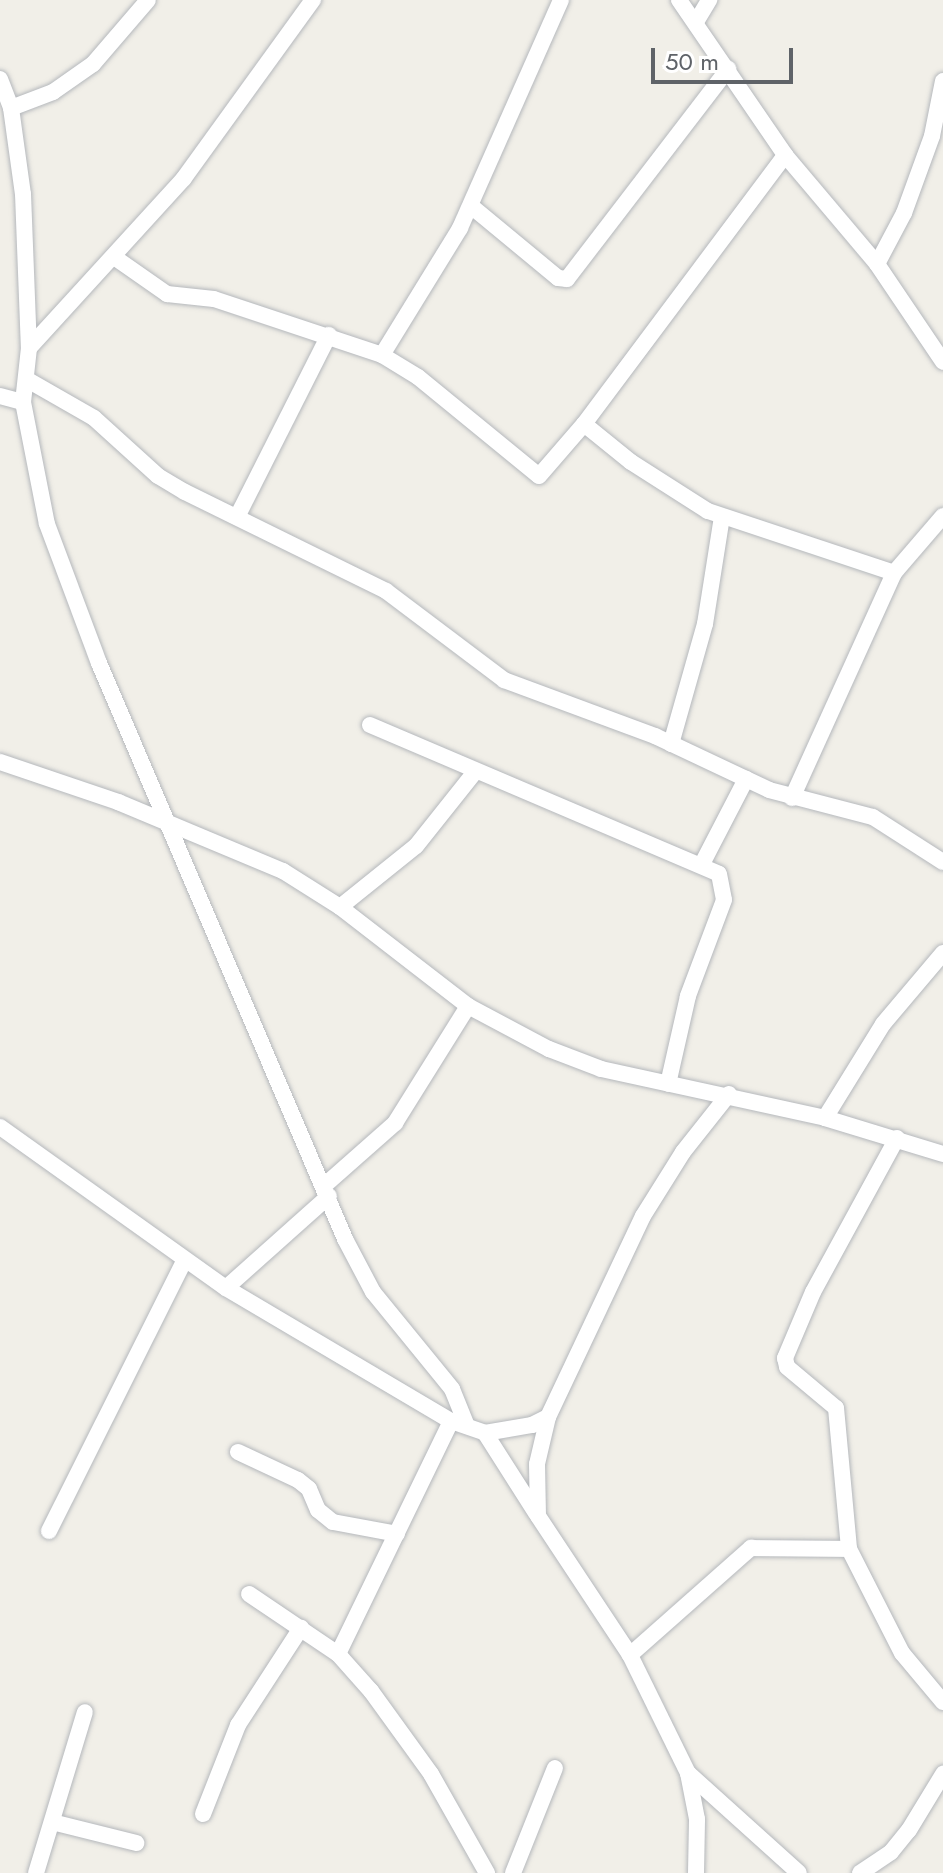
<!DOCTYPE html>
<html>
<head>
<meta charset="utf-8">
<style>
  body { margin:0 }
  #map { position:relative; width:943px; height:1873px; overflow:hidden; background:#f1efe8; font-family:Jost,sans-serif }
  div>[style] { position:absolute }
  .roads { filter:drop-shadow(0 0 2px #b5b8bc) drop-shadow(0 0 2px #b5b8bc) }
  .minor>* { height:16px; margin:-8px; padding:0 8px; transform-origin:8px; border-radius:8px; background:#fff }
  span { translate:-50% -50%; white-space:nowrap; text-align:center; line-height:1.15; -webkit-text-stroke:8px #fff; paint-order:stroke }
  .scale { position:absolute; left:651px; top:48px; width:142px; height:36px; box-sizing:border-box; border:4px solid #5f6368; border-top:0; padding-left:10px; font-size:24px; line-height:28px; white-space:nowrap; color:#5f6368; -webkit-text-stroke:6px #fff; paint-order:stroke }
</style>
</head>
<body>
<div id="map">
  <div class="roads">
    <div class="minor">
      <i style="left:679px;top:0;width:188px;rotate:55.6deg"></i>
      <i style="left:785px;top:155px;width:143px;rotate:49.8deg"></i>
      <i style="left:877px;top:264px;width:118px;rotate:56deg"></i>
      <i style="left:696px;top:22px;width:26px;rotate:-59deg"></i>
      <i style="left:0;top:79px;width:31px;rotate:69deg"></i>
      <i style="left:11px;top:108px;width:87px;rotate:82.1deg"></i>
      <i style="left:23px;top:194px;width:154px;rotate:87.8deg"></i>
      <i style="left:29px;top:348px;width:54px;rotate:96.3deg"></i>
      <i style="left:23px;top:402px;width:124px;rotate:78.9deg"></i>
      <i style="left:47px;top:524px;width:148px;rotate:69.5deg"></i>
      <i style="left:99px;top:663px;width:626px;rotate:66.87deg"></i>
      <i style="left:345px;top:1239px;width:60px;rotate:62.2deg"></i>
      <i style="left:373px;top:1292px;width:125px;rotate:50.8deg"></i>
      <i style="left:452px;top:1389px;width:37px;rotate:68deg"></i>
      <i style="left:11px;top:108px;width:45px;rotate:-20.9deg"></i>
      <i style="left:53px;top:92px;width:49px;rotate:-35deg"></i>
      <i style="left:93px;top:64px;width:84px;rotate:-49.3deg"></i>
      <i style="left:471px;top:206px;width:113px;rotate:39.6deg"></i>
      <i style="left:558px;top:278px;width:9px;rotate:6deg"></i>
      <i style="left:567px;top:279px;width:265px;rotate:-52.5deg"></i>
      <i style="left:114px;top:257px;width:65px;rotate:34.9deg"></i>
      <i style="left:167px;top:294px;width:47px;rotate:6.1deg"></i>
      <i style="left:214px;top:299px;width:177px;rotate:18.4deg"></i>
      <i style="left:382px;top:355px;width:42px;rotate:31.4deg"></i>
      <i style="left:418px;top:377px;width:156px;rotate:39.3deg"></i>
      <i style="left:539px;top:476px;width:69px;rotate:-49.1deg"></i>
      <i style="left:584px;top:424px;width:336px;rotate:-53.2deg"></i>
      <i style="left:877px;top:264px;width:58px;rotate:-62.1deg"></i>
      <i style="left:904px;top:213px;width:82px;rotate:-70deg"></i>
      <i style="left:932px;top:136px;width:56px;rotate:-78.7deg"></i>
      <i style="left:29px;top:348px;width:230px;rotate:-47.6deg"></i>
      <i style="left:184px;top:178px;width:220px;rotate:-54.1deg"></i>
      <i style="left:382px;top:355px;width:149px;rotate:-58.4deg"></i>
      <i style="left:460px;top:228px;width:249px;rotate:-66.1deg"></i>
      <i style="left:26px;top:379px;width:78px;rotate:29.8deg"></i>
      <i style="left:94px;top:418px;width:86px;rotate:42.2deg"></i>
      <i style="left:158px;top:476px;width:31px;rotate:31deg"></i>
      <i style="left:185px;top:492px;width:224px;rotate:26.2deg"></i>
      <i style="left:386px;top:591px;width:148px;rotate:37deg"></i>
      <i style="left:504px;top:680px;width:161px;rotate:20.3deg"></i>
      <i style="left:655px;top:736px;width:126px;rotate:25.3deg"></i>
      <i style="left:769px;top:790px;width:107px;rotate:14.6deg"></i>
      <i style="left:873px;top:817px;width:83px;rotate:32.7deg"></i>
      <i style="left:0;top:396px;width:24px;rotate:15deg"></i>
      <i style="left:584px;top:424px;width:60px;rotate:39deg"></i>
      <i style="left:631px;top:462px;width:91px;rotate:32.5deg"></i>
      <i style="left:708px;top:511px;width:196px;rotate:18.4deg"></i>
      <i style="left:237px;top:517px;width:204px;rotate:-63.2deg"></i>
      <i style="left:370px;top:725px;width:379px;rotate:23.1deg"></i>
      <i style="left:719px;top:874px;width:26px;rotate:79deg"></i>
      <i style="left:724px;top:900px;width:103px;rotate:110.6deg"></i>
      <i style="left:688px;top:996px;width:90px;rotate:102.8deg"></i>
      <i style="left:671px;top:744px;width:125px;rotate:-74.2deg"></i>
      <i style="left:705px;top:624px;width:108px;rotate:-81deg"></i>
      <i style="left:0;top:762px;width:125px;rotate:18.7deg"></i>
      <i style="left:118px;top:802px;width:179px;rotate:22.7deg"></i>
      <i style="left:283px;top:871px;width:67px;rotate:32.3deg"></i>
      <i style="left:340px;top:907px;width:162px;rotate:37.7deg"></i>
      <i style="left:468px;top:1006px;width:92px;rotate:28deg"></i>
      <i style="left:549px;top:1049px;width:56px;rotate:21deg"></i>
      <i style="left:601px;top:1069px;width:229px;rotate:12.3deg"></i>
      <i style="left:825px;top:1118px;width:123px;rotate:17deg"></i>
      <i style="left:792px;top:798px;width:247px;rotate:-65.6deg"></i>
      <i style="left:894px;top:573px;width:75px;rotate:-49.3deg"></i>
      <i style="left:702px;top:864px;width:96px;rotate:-62.6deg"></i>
      <i style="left:340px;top:907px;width:97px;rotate:-38.8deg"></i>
      <i style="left:416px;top:846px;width:93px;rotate:-51.5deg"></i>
      <i style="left:825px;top:1118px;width:110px;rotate:-58.3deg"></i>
      <i style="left:883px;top:1024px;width:93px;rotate:-49.8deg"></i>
      <i style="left:0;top:1127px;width:277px;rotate:35.5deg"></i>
      <i style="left:226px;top:1288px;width:261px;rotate:30.6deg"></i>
      <i style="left:451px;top:1421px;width:36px;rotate:19deg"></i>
      <i style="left:485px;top:1433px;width:95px;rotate:57.5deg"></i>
      <i style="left:897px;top:1138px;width:175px;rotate:118.6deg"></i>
      <i style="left:813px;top:1292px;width:72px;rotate:113deg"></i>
      <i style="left:785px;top:1358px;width:9px;rotate:77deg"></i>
      <i style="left:787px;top:1367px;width:64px;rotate:39.9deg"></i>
      <i style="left:836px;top:1408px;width:142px;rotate:84.7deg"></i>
      <i style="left:849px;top:1549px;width:117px;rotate:63deg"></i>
      <i style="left:902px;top:1653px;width:64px;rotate:50.1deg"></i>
      <i style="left:325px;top:1185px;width:94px;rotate:-41.5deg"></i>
      <i style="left:395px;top:1123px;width:138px;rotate:-58deg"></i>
      <i style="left:226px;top:1288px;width:138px;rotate:-41.8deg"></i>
      <i style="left:485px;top:1433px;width:48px;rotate:-9.7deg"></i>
      <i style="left:532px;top:1425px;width:18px;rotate:-27deg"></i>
      <i style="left:238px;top:1452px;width:66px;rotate:25deg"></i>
      <i style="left:298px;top:1480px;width:14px;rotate:39deg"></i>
      <i style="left:309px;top:1489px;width:23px;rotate:67deg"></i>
      <i style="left:318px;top:1510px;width:19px;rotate:39deg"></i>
      <i style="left:333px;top:1522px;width:65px;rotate:10.6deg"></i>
      <i style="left:49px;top:1531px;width:303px;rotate:-63.4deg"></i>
      <i style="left:249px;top:1594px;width:107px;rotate:34deg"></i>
      <i style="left:338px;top:1654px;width:50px;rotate:48.3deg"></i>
      <i style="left:371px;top:1691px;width:102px;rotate:54.1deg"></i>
      <i style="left:431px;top:1774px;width:114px;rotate:60.5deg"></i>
      <i style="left:338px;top:1654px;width:259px;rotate:-64.1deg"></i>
      <i style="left:630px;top:1655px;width:162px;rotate:-41.5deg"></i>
      <i style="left:751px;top:1548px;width:98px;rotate:0.6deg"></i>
      <i style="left:688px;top:1773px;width:149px;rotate:42deg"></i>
      <i style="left:203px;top:1814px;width:96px;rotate:-68.5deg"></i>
      <i style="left:238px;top:1725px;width:116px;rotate:-57deg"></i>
      <i style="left:52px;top:1822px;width:87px;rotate:14deg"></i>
      <i style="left:36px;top:1873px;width:168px;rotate:-73.1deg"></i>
      <i style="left:513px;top:1873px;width:113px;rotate:-68.2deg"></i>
      <i style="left:696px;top:1873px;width:54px;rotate:-88.9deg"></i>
      <i style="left:697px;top:1819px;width:47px;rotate:-101.1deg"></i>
      <i style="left:688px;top:1773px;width:131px;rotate:-116.2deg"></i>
      <i style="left:630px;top:1655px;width:167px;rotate:-123.5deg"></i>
      <i style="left:538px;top:1516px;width:52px;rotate:-91.1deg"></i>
      <i style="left:537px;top:1464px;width:48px;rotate:-76.8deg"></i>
      <i style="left:548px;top:1417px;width:222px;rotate:-64.7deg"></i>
      <i style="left:643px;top:1216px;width:75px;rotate:-58deg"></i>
      <i style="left:683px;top:1152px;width:74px;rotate:-51.6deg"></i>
      <i style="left:860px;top:1873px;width:37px;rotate:-34deg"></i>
      <i style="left:891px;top:1852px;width:28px;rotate:-51deg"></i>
      <i style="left:909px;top:1830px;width:66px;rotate:-58.7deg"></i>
    </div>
  </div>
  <div class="scale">50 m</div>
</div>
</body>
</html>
